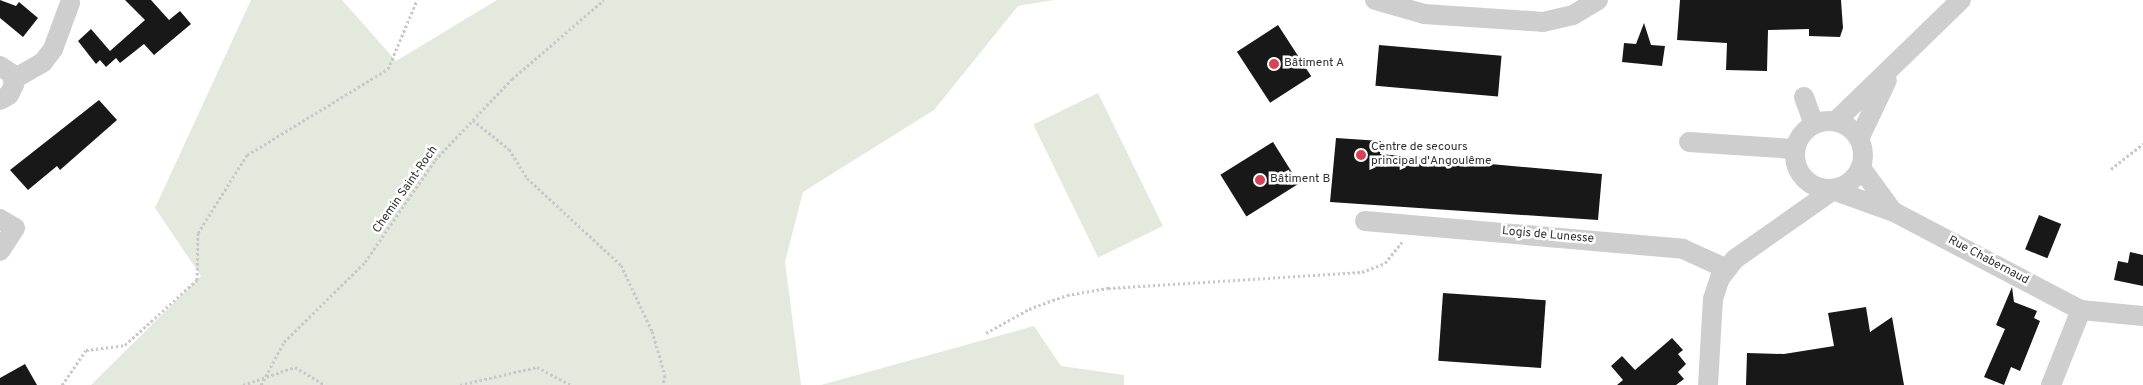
<!DOCTYPE html>
<html>
<head>
<meta charset="utf-8">
<style>
  body { margin:0 }
  #map { position:relative; width:2143px; height:385px; overflow:hidden; background:#fff; font-family:Overpass,sans-serif }
  div>[style] { position:absolute }
  .green>* { inset:0; background:#e4e9dd; transform-origin:0 0 }
  .building>* { inset:0; background:#181818; transform-origin:0 0 }
  .path>* { height:3px; margin-top:-1.5px; transform-origin:0; background:repeating-linear-gradient(90deg,#c8c8c8 0 2.5px,transparent 0 5px) }
  .minor>* { height:20px; margin:-10px; padding:0 10px; transform-origin:10px; border-radius:10px; background:#cecece }
  .minor>.ring { margin:-10px; padding:0; box-sizing:content-box; background:none; border:20px solid #cecece; border-radius:50% }
  .dots>* { width:14px; height:14px; translate:-50% -50%; box-sizing:border-box; border:2px solid #fff; border-radius:50% }
  span { translate:-50% -50%; white-space:nowrap; text-align:center; line-height:1.15; -webkit-text-stroke:5px #fff; paint-order:stroke }
  .poi-label { font-size:12px; color:#313131 }
  .left { translate:0 -50%; text-align:left }
  .street-label { font-size:12px; color:#313131 }
</style>
</head>
<body>
<div id="map">
  <div class="green">
    <i style="clip-path:polygon(251px 0,342px 0,396px 61px,497px 0,1054px 0,1018px 6px,934px 110px,803px 192px,785px 262px,801px 385px,91px 385px,201px 276px,155px 208px)"></i>
    <i style="left:1098px;top:93px;width:148px;height:72px;rotate:64deg"></i>
    <i style="clip-path:polygon(1034px 326px,1061px 366px,1124px 375px,1124px 385px,821px 385px)"></i>
  </div>
  <div class="building">
    <i style="clip-path:polygon(0 0,16px 6px,19px 2px,38px 18px,23px 37px,0 18px)"></i>
    <i style="clip-path:polygon(125px 0,151px 0,169px 20px,180px 11px,191px 24px,154px 55px,144px 44px,120px 63px,116px 58px,106px 67px,100px 60px,96px 64px,78px 41px,91px 29px,110px 51px,145px 20px)"></i>
    <i style="clip-path:polygon(1680px 0,1841px 0,1843px 28px,1840px 37px,1809px 36px,1809px 29px,1768px 30px,1767px 71px,1726px 70px,1727px 43px,1677px 40px)"></i>
    <i style="clip-path:polygon(1644px 23px,1651px 45px,1665px 46px,1662px 66px,1622px 62px,1624px 43px,1636px 44px)"></i>
    <i style="left:1278px;top:25px;width:61px;height:49px;rotate:57deg"></i>
    <i style="left:1379px;top:45px;width:123px;height:41px;rotate:5deg"></i>
    <i style="clip-path:polygon(99px 100px,117px 120px,60px 170px,57px 166px,28px 190px,10px 170px)"></i>
    <i style="clip-path:polygon(1336px 138px,1381px 141px,1380px 154px,1602px 174px,1598px 220px,1330px 202px)"></i>
    <i style="left:1273px;top:142px;width:49px;height:62px;rotate:58deg"></i>
    <i style="left:2039px;top:215px;width:24px;height:37px;rotate:22deg"></i>
    <i style="clip-path:polygon(2130px 252px,2143px 255px,2143px 286px,2114px 280px,2118px 261px,2128px 263px)"></i>
    <i style="clip-path:polygon(2012px 287px,2014px 302px,2037px 311px,2034px 318px,2040px 321px,2020px 371px,2011px 367px,2004px 385px,1984px 377px,2005px 329px,1996px 325px)"></i>
    <i style="left:1443px;top:293px;width:103px;height:68px;rotate:4deg"></i>
    <i style="clip-path:polygon(1866px 307px,1870px 332px,1892px 317px,1904px 385px,1746px 385px,1747px 353px,1784px 354px,1834px 346px,1828px 313px)"></i>
    <i style="clip-path:polygon(1672px 338px,1683px 350px,1678px 354px,1686px 364px,1678px 372px,1684px 379px,1676px 385px,1617px 385px,1623px 380px,1611px 366px,1622px 356px,1635px 370px)"></i>
    <i style="clip-path:polygon(25px 364px,37px 385px,0 385px,0 378px)"></i>
  </div>
  <div class="path">
    <i style="left:473px;top:120px;width:46px;rotate:38.9deg"></i>
    <i style="left:509px;top:149px;width:34px;rotate:58deg"></i>
    <i style="left:527px;top:178px;width:128px;rotate:42.8deg"></i>
    <i style="left:621px;top:265px;width:73px;rotate:64.8deg"></i>
    <i style="left:652px;top:331px;width:46px;rotate:73.5deg"></i>
    <i style="left:665px;top:375px;width:10px;rotate:101deg"></i>
    <i style="left:2111px;top:169px;width:41px;rotate:-38deg"></i>
    <i style="left:986px;top:333px;width:49px;rotate:-29.2deg"></i>
    <i style="left:1029px;top:309px;width:40px;rotate:-20.2deg"></i>
    <i style="left:1067px;top:295px;width:42px;rotate:-9.7deg"></i>
    <i style="left:1108px;top:288px;width:255px;rotate:-3.6deg"></i>
    <i style="left:1362px;top:272px;width:25px;rotate:-21deg"></i>
    <i style="left:1385px;top:263px;width:27px;rotate:-51deg"></i>
    <i style="left:62px;top:385px;width:42px;rotate:-55.6deg"></i>
    <i style="left:86px;top:350px;width:39px;rotate:-7deg"></i>
    <i style="left:125px;top:345px;width:97px;rotate:-42.1deg"></i>
    <i style="left:197px;top:280px;width:47px;rotate:-88.8deg"></i>
    <i style="left:198px;top:233px;width:92px;rotate:-57.9deg"></i>
    <i style="left:247px;top:155px;width:165px;rotate:-31.4deg"></i>
    <i style="left:388px;top:69px;width:75px;rotate:-67.2deg"></i>
    <i style="left:243px;top:385px;width:55px;rotate:-19.1deg"></i>
    <i style="left:295px;top:367px;width:35px;rotate:31deg"></i>
    <i style="left:261px;top:385px;width:49px;rotate:-61.9deg"></i>
    <i style="left:284px;top:342px;width:114px;rotate:-44.6deg"></i>
    <i style="left:365px;top:262px;width:124px;rotate:-55.5deg"></i>
    <i style="left:435px;top:160px;width:112px;rotate:-46.5deg"></i>
    <i style="left:512px;top:79px;width:121px;rotate:-40.7deg"></i>
    <i style="left:460px;top:385px;width:79px;rotate:-13.2deg"></i>
    <i style="left:537px;top:367px;width:38px;rotate:28deg"></i>
  </div>
  <div class="minor">
    <i style="left:1375px;top:0;width:51px;rotate:15.9deg"></i>
    <i style="left:1424px;top:14px;width:119px;rotate:3.8deg"></i>
    <i style="left:1543px;top:22px;width:31px;rotate:-13deg"></i>
    <i style="left:1573px;top:15px;width:29px;rotate:-31deg"></i>
    <i style="left:0;top:66px;width:14px;rotate:34deg"></i>
    <i style="left:12px;top:74px;width:11px;rotate:80deg"></i>
    <i style="left:14px;top:85px;width:11px;rotate:117deg"></i>
    <i style="left:9px;top:95px;width:10px;rotate:151deg"></i>
    <i style="left:14px;top:79px;width:34px;rotate:-30deg"></i>
    <i style="left:43px;top:62px;width:16px;rotate:-52deg"></i>
    <i style="left:53px;top:49px;width:49px;rotate:-69.7deg"></i>
    <i style="left:1804px;top:97px;width:29px;rotate:70deg"></i>
    <i class="ring" style="left:1795px;top:121px;width:48px;height:48px"></i>
    <i style="left:1836px;top:121px;width:174px;rotate:-44.1deg"></i>
    <i style="left:1859px;top:139px;width:65px;rotate:-64.6deg"></i>
    <i style="left:1689px;top:142px;width:105px;rotate:3.8deg"></i>
    <i style="left:1861px;top:168px;width:51px;rotate:53.8deg"></i>
    <i style="left:0;top:219px;width:17px;rotate:31deg"></i>
    <i style="left:15px;top:228px;width:27px;rotate:123deg"></i>
    <i style="left:1365px;top:221px;width:319px;rotate:5deg"></i>
    <i style="left:1683px;top:249px;width:48px;rotate:24.4deg"></i>
    <i style="left:1708px;top:385px;width:86px;rotate:-86.7deg"></i>
    <i style="left:1713px;top:299px;width:22px;rotate:-72deg"></i>
    <i style="left:1720px;top:278px;width:24px;rotate:-52deg"></i>
    <i style="left:1735px;top:259px;width:120px;rotate:-35.1deg"></i>
    <i style="left:1833px;top:190px;width:65px;rotate:19.8deg"></i>
    <i style="left:1894px;top:212px;width:211px;rotate:27.7deg"></i>
    <i style="left:2081px;top:310px;width:62px;rotate:5.5deg"></i>
    <i style="left:2051px;top:385px;width:81px;rotate:-68.2deg"></i>
  </div>
  <div class="dots">
    <i style="left:1274px;top:64px;background:#d84255"></i>
    <i style="left:1361px;top:155px;background:#d84255"></i>
    <i style="left:1260px;top:180px;background:#d84255"></i>
  </div>
  <div class="poi-label">
    <span class="left" style="left:1284px;top:64px">Bâtiment A</span>
    <span class="left" style="left:1371px;top:155px">Centre de secours<br>principal d'Angoulême</span>
    <span class="left" style="left:1270px;top:180px">Bâtiment B</span>
  </div>
  <div class="street-label">
    <span style="left:406px;top:190px;rotate:-55deg">Chemin Saint-Roch</span>
    <span style="left:1548px;top:236px;rotate:5deg">Logis de Lunesse</span>
    <span style="left:1988px;top:261px;rotate:28deg">Rue Chabernaud</span>
  </div>
</div>
</body>
</html>
